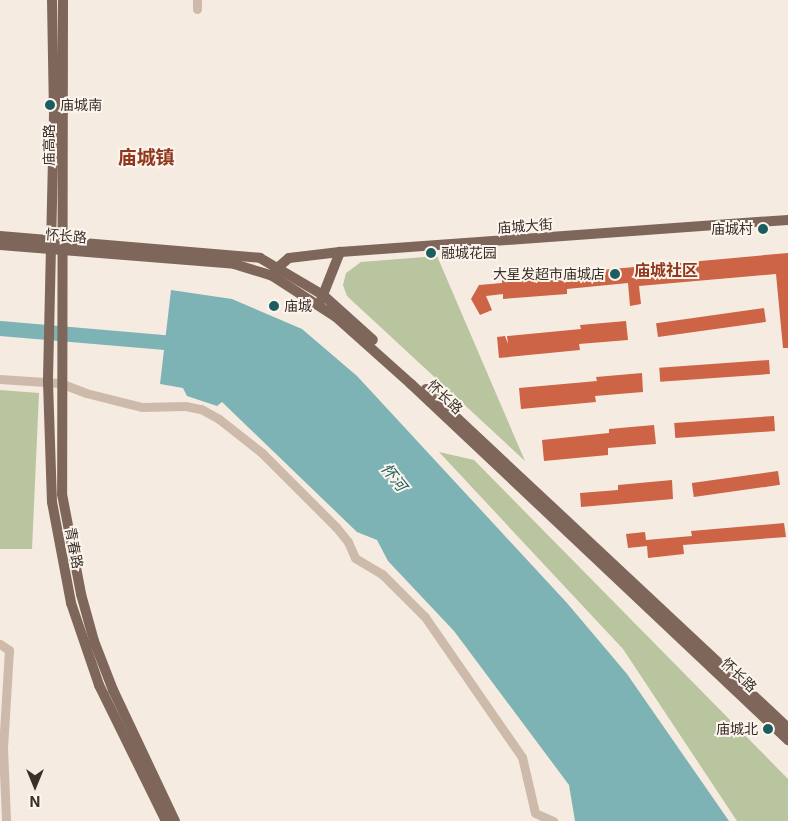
<!DOCTYPE html>
<html>
<head>
<meta charset="utf-8">
<style>
  body { margin:0 }
  #map { position:relative; width:788px; height:821px; overflow:hidden; background:#f5ebe0; font-family:Inter,"Noto Sans SC",sans-serif }
  div>[style] { position:absolute }
  .green>* { inset:0; background:#b9c59e }
  .water>* { inset:0; background:#7db3b4 }
  .river>* { height:15px; margin:-7.5px; padding:0 7.5px; transform-origin:7.5px; border-radius:7.5px; background:#7db3b4 }
  .building>* { inset:0; background:#cd6445; transform-origin:0 0 }
  .minor>* { height:9px; margin:-4.5px; padding:0 4.5px; transform-origin:4.5px; border-radius:4.5px; background:#cebaaa }
  .major>* { height:10px; margin:-5px; padding:0 5px; transform-origin:5px; border-radius:5px; background:#7e665a }
  .dots>* { width:14px; height:14px; translate:-50% -50%; box-sizing:border-box; border:2px solid #fcf5ed; border-radius:50% }
  span { translate:-50% -50%; white-space:nowrap; text-align:center; line-height:1.15; -webkit-text-stroke:4px #fcf5ed; paint-order:stroke }
  .poi-label { font-size:14px; color:#3b2f2a }
  .left { translate:0 -50%; text-align:left }
  .right { translate:-100% -50%; text-align:right }
  .street-label { font-size:14px; color:#3b2f2a }
  .water-label { font-size:15px; color:#1c5d60; font-style:italic }
  .quarter-label { font-size:16px; color:#90371d; font-weight:700 }
  .district-label { font-size:19px; color:#90371d; font-weight:700 }
  .north { position:absolute; left:10px; top:761px; width:50px; height:50px; -webkit-text-stroke:4px #fcf5ed; paint-order:stroke; rotate:180deg; font-size:14px; font-weight:700; line-height:20px; text-align:center; color:#3b2f2a }
  .north::after { content:''; display:block; margin:auto; width:18px; height:22px; background:#3b2f2a; clip-path:polygon(50% 0,100% 100%,50% 72%,0 100%) }
</style>
</head>
<body>
<div id="map">
  <div class="green">
    <i style="clip-path:polygon(437px 256px,525px 461px,347px 296px,343px 285px,346px 273px,361px 262px)"></i>
    <i style="clip-path:polygon(0 390px,39px 393px,32px 549px,0 549px)"></i>
    <i style="clip-path:polygon(439px 452px,474px 460px,788px 779px,788px 821px,737px 821px,623px 649px)"></i>
  </div>
  <div class="water">
    <i style="clip-path:polygon(171px 290px,232px 299px,302px 329px,357px 376px,567px 603px,627px 674px,729px 821px,575px 821px,569px 785px,454px 631px,388px 561px,377px 540px,357px 532px,222px 402px,217px 406px,187px 396px,183px 388px,160px 384px)"></i>
  </div>
  <div class="river">
    <i style="left:0;top:328px;width:186px;rotate:4.9deg"></i>
  </div>
  <div class="building">
    <i style="clip-path:polygon(788px 253px,788px 348px,783px 348px,776px 274px,639px 286px,641px 304px,630px 306px,628px 283px,567px 289px,567px 294px,503px 299px,503px 294px,486px 296px,492px 310px,480px 315px,471px 299px,479px 285px,502px 283px,502px 279px)"></i>
    <i style="left:764px;top:308px;width:14px;height:109px;rotate:82deg"></i>
    <i style="clip-path:polygon(626px 321px,628px 340px,579px 344px,580px 350px,499px 358px,497px 337px,505px 336px,508px 344px,507px 336px,581px 329px,580px 325px)"></i>
    <i style="left:769px;top:360px;width:14px;height:110px;rotate:86deg"></i>
    <i style="clip-path:polygon(642px 373px,643px 392px,595px 396px,596px 402px,521px 409px,519px 388px,597px 381px,596px 377px)"></i>
    <i style="left:774px;top:416px;width:15px;height:100px;rotate:86deg"></i>
    <i style="clip-path:polygon(654px 425px,656px 444px,608px 448px,608px 455px,544px 461px,542px 440px,609px 433px,609px 429px)"></i>
    <i style="left:778px;top:471px;width:14px;height:87px;rotate:82deg"></i>
    <i style="clip-path:polygon(672px 480px,673px 499px,581px 507px,580px 493px,618px 490px,618px 485px)"></i>
    <i style="clip-path:polygon(784px 523px,786px 537px,683px 545px,684px 554px,648px 558px,647px 546px,628px 548px,626px 534px,645px 532px,646px 540px,692px 536px,691px 531px)"></i>
  </div>
  <div class="minor">
    <i style="left:197px;top:0;width:9px;rotate:90deg"></i>
    <i style="left:0;top:379px;width:60px;rotate:3.8deg"></i>
    <i style="left:60px;top:383px;width:28px;rotate:21deg"></i>
    <i style="left:86px;top:393px;width:58px;rotate:14deg"></i>
    <i style="left:142px;top:407px;width:43px;rotate:-1.3deg"></i>
    <i style="left:185px;top:406px;width:16px;rotate:11deg"></i>
    <i style="left:201px;top:409px;width:21px;rotate:29deg"></i>
    <i style="left:219px;top:419px;width:55px;rotate:38.3deg"></i>
    <i style="left:262px;top:453px;width:105px;rotate:45deg"></i>
    <i style="left:336px;top:527px;width:19px;rotate:51deg"></i>
    <i style="left:348px;top:542px;width:17px;rotate:66deg"></i>
    <i style="left:355px;top:558px;width:31px;rotate:31deg"></i>
    <i style="left:382px;top:574px;width:61px;rotate:45deg"></i>
    <i style="left:425px;top:617px;width:170px;rotate:55.3deg"></i>
    <i style="left:522px;top:757px;width:57px;rotate:76.9deg"></i>
    <i style="left:535px;top:813px;width:20px;rotate:24deg"></i>
    <i style="left:0;top:644px;width:11px;rotate:34deg"></i>
    <i style="left:9px;top:650px;width:98px;rotate:93.5deg"></i>
    <i style="left:3px;top:748px;width:73px;rotate:87.6deg"></i>
  </div>
  <div class="major">
    <i style="left:52px;top:0;width:114px;rotate:89deg"></i>
    <i style="left:54px;top:114px;width:268px;rotate:91.3deg"></i>
    <i style="left:48px;top:382px;width:120px;rotate:88.1deg"></i>
    <i style="left:52px;top:502px;width:103px;rotate:79.3deg"></i>
    <i style="left:71px;top:603px;width:87px;rotate:71.1deg"></i>
    <i style="left:99px;top:685px;width:152px;rotate:63.8deg"></i>
    <i style="left:63px;top:0;width:494px;rotate:90.1deg"></i>
    <i style="left:62px;top:494px;width:102px;rotate:79.2deg"></i>
    <i style="left:81px;top:594px;width:49px;rotate:74.5deg"></i>
    <i style="left:94px;top:641px;width:53px;rotate:68.8deg"></i>
    <i style="left:113px;top:690px;width:145px;rotate:64.7deg"></i>
    <i style="left:0;top:236px;width:261px;rotate:4.8deg"></i>
    <i style="left:260px;top:258px;width:73px;rotate:30.4deg"></i>
    <i style="left:323px;top:295px;width:67px;rotate:42deg"></i>
    <i style="left:0;top:245px;width:235px;rotate:4.6deg"></i>
    <i style="left:234px;top:264px;width:39px;rotate:17deg"></i>
    <i style="left:271px;top:275px;width:77px;rotate:32.9deg"></i>
    <i style="left:336px;top:317px;width:101px;rotate:41.8deg"></i>
    <i style="left:411px;top:384px;width:519px;rotate:43.36deg"></i>
    <i style="left:275px;top:270px;width:18px;rotate:-41deg"></i>
    <i style="left:289px;top:258px;width:51px;rotate:-6.7deg"></i>
    <i style="left:340px;top:252px;width:449px;rotate:-4.1deg"></i>
    <i style="left:321px;top:300px;width:52px;rotate:-68.4deg"></i>
    <i style="left:426px;top:389px;width:496px;rotate:43.1deg"></i>
  </div>
  <div class="dots">
    <i style="left:50px;top:105px;background:#1c5d60"></i>
    <i style="left:763px;top:229px;background:#1c5d60"></i>
    <i style="left:431px;top:253px;background:#1c5d60"></i>
    <i style="left:615px;top:274px;background:#1c5d60"></i>
    <i style="left:274px;top:306px;background:#1c5d60"></i>
    <i style="left:768px;top:729px;background:#1c5d60"></i>
  </div>
  <div class="poi-label">
    <span class="left" style="left:60px;top:105px">庙城南</span>
    <span class="right" style="left:753px;top:229px">庙城村</span>
    <span class="left" style="left:441px;top:253px">融城花园</span>
    <span class="right" style="left:605px;top:274px">大星发超市庙城店</span>
    <span class="left" style="left:284px;top:306px">庙城</span>
    <span class="right" style="left:758px;top:729px">庙城北</span>
  </div>
  <div class="street-label">
    <span style="left:49px;top:145px;rotate:-90deg">庙高路</span>
    <span style="left:525px;top:226px;rotate:-4deg">庙城大街</span>
    <span style="left:66px;top:236px;rotate:5deg">怀长路</span>
    <span style="left:445px;top:397px;rotate:43deg">怀长路</span>
    <span style="left:74px;top:548px;rotate:79deg">青春路</span>
    <span style="left:739px;top:675px;rotate:43deg">怀长路</span>
  </div>
  <div class="water-label">
    <span style="left:394px;top:477px;rotate:51deg">怀河</span>
  </div>
  <div class="quarter-label">
    <span style="left:666px;top:270px">庙城社区</span>
  </div>
  <div class="district-label">
    <span style="left:146px;top:158px">庙城镇</span>
  </div>
  <div class="north">N</div>
</div>
</body>
</html>
